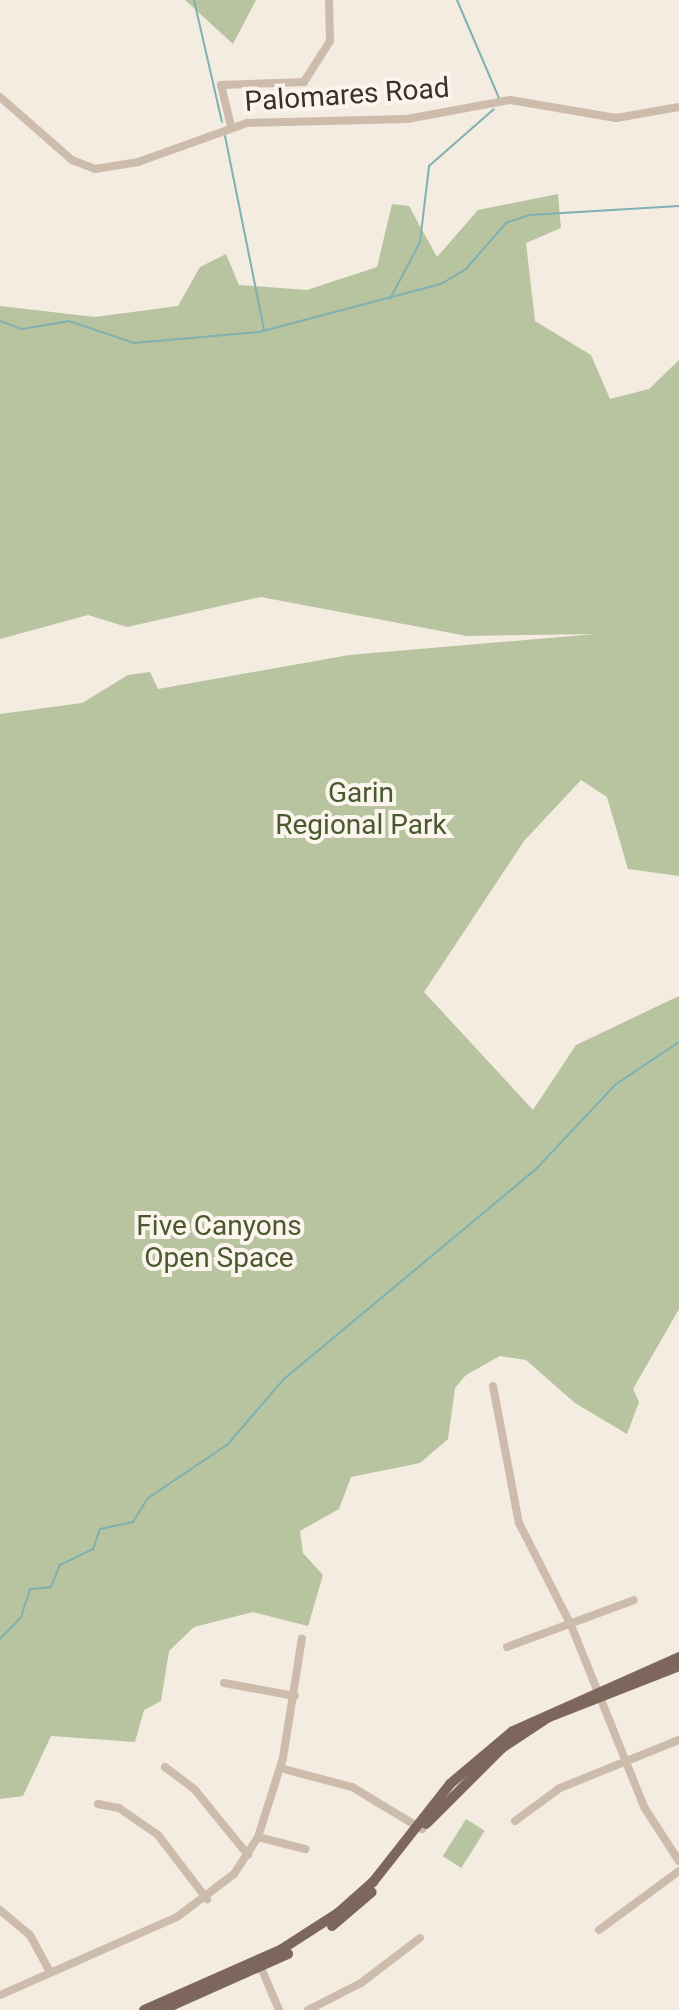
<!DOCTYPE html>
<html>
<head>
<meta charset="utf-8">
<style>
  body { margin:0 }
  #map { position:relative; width:679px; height:2010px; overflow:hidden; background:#f4ebe1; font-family:Roboto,sans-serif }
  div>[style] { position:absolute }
  .green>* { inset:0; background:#b8c4a0; transform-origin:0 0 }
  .stream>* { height:2px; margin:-1px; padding:0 1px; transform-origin:1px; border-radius:1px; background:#7fb0b2 }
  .minor>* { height:8px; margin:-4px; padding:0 4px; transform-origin:4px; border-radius:4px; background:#cdbbac }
  .major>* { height:10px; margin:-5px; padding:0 5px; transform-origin:5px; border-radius:5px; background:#7d675c }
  span { translate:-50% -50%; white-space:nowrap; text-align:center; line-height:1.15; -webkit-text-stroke:8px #fbf5ee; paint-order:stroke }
  .street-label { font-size:28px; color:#3b302b }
  .park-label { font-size:28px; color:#4a5a2e }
</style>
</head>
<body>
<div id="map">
  <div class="green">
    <i style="clip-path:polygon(185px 0,256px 0,233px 44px)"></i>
    <i style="clip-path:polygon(558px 194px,561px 228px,526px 243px,535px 321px,591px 355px,610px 399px,649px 389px,679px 360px,679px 876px,628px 869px,607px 797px,581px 780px,524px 841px,424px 992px,533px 1110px,576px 1045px,679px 996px,679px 1309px,633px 1389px,639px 1402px,627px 1434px,575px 1403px,526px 1360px,500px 1356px,466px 1375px,455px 1388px,448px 1439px,420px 1463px,351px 1477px,339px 1509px,300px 1531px,303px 1553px,323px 1575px,308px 1626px,253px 1612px,194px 1627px,169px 1651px,161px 1701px,144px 1710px,135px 1742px,51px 1736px,23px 1796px,0 1799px,0 714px,82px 703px,128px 675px,150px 672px,158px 689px,349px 655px,596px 634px,467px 636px,261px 597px,127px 627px,88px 615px,0 639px,0 306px,95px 317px,178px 306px,200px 267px,226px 254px,239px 285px,307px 290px,377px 267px,392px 204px,409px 206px,437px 257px,478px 210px)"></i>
    <i style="left:466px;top:1819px;width:22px;height:44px;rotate:32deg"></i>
  </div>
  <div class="stream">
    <i style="left:194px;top:0;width:125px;rotate:77.1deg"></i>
    <i style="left:457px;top:0;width:107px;rotate:66.8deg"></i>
    <i style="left:225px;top:136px;width:197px;rotate:78.6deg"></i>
    <i style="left:390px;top:299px;width:64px;rotate:-62.2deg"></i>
    <i style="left:420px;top:242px;width:77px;rotate:-83.2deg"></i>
    <i style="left:429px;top:166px;width:86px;rotate:-41.2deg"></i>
    <i style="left:0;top:321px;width:23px;rotate:20deg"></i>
    <i style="left:22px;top:329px;width:48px;rotate:-9.7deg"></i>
    <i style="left:69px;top:321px;width:69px;rotate:18.7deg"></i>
    <i style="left:134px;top:343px;width:125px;rotate:-5deg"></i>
    <i style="left:259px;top:332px;width:188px;rotate:-14.8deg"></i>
    <i style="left:441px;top:284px;width:29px;rotate:-31deg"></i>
    <i style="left:466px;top:269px;width:61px;rotate:-49deg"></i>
    <i style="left:506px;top:223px;width:24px;rotate:-19deg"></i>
    <i style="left:529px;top:215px;width:150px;rotate:-3.4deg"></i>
    <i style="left:0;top:1639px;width:30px;rotate:-46deg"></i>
    <i style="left:21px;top:1617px;width:29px;rotate:-72deg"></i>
    <i style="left:30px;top:1589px;width:21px;rotate:-5deg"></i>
    <i style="left:51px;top:1587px;width:24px;rotate:-68deg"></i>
    <i style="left:60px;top:1565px;width:37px;rotate:-26deg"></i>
    <i style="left:93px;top:1549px;width:21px;rotate:-71deg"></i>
    <i style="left:100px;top:1529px;width:34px;rotate:-12deg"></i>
    <i style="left:133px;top:1522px;width:28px;rotate:-58deg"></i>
    <i style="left:148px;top:1498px;width:95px;rotate:-33.9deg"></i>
    <i style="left:227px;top:1445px;width:87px;rotate:-49.2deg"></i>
    <i style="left:284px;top:1379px;width:331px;rotate:-39.8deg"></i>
    <i style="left:538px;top:1167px;width:112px;rotate:-46.8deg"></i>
    <i style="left:615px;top:1085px;width:77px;rotate:-33.9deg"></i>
  </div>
  <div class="minor">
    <i style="left:0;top:97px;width:96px;rotate:41.2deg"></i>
    <i style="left:72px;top:160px;width:25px;rotate:21deg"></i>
    <i style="left:95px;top:169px;width:44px;rotate:-9.2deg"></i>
    <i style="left:138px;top:162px;width:116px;rotate:-19.7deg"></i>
    <i style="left:247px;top:123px;width:160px;rotate:-1.4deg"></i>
    <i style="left:407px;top:119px;width:105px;rotate:-10.5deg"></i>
    <i style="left:510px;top:100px;width:108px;rotate:9.6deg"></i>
    <i style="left:616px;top:118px;width:64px;rotate:-9.9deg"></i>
    <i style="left:231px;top:126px;width:42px;rotate:-103.7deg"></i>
    <i style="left:221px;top:85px;width:83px;rotate:-2.1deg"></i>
    <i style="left:304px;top:82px;width:49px;rotate:-57.6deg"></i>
    <i style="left:330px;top:41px;width:41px;rotate:-91.4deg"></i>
    <i style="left:493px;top:1386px;width:139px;rotate:79.3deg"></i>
    <i style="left:519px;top:1523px;width:114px;rotate:63deg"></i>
    <i style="left:571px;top:1625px;width:196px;rotate:68.1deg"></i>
    <i style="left:644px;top:1807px;width:64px;rotate:57.1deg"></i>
    <i style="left:507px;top:1647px;width:135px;rotate:-20.3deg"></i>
    <i style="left:224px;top:1683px;width:72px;rotate:10.4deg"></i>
    <i style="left:165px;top:1767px;width:38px;rotate:37deg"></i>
    <i style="left:195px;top:1790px;width:84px;rotate:50.8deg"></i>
    <i style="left:280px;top:1768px;width:74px;rotate:14.8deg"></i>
    <i style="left:352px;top:1787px;width:82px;rotate:31deg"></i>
    <i style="left:98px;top:1804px;width:21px;rotate:11deg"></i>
    <i style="left:119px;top:1808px;width:47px;rotate:34.7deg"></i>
    <i style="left:158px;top:1835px;width:81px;rotate:52.6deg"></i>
    <i style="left:515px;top:1821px;width:56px;rotate:-36.3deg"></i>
    <i style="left:560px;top:1788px;width:128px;rotate:-22deg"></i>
    <i style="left:258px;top:1837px;width:49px;rotate:14.3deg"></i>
    <i style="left:0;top:1910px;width:39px;rotate:40deg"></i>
    <i style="left:30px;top:1935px;width:42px;rotate:61.6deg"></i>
    <i style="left:599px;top:1930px;width:99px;rotate:-36.4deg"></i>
    <i style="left:259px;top:1963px;width:51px;rotate:66.9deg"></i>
    <i style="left:0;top:1995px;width:193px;rotate:-23.8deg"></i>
    <i style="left:177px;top:1917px;width:71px;rotate:-37deg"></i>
    <i style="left:234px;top:1874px;width:44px;rotate:-57deg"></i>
    <i style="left:258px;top:1837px;width:83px;rotate:-72.4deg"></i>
    <i style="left:283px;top:1758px;width:121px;rotate:-81deg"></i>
    <i style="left:308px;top:2010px;width:59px;rotate:-27deg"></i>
    <i style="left:361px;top:1983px;width:74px;rotate:-37.3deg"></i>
  </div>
  <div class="major">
    <i style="left:426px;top:1824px;width:107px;rotate:-45deg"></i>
    <i style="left:502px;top:1748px;width:56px;rotate:-33.4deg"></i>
    <i style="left:549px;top:1717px;width:140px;rotate:-21.4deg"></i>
    <i style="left:332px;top:1926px;width:52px;rotate:-40.4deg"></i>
    <i style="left:144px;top:2010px;width:151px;rotate:-23.8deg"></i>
    <i style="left:282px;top:1949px;width:67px;rotate:-32.7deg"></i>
    <i style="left:338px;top:1913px;width:47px;rotate:-41.5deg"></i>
    <i style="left:373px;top:1882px;width:125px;rotate:-51.8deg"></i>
    <i style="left:450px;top:1784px;width:82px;rotate:-40.1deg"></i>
    <i style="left:513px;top:1731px;width:182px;rotate:-24deg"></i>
    <i style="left:162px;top:2010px;width:138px;rotate:-24deg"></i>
  </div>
  <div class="street-label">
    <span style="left:347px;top:95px;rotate:-4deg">Palomares Road</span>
  </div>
  <div class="park-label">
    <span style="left:361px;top:809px">Garin<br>Regional Park</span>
    <span style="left:219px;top:1242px">Five Canyons<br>Open Space</span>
  </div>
</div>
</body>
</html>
